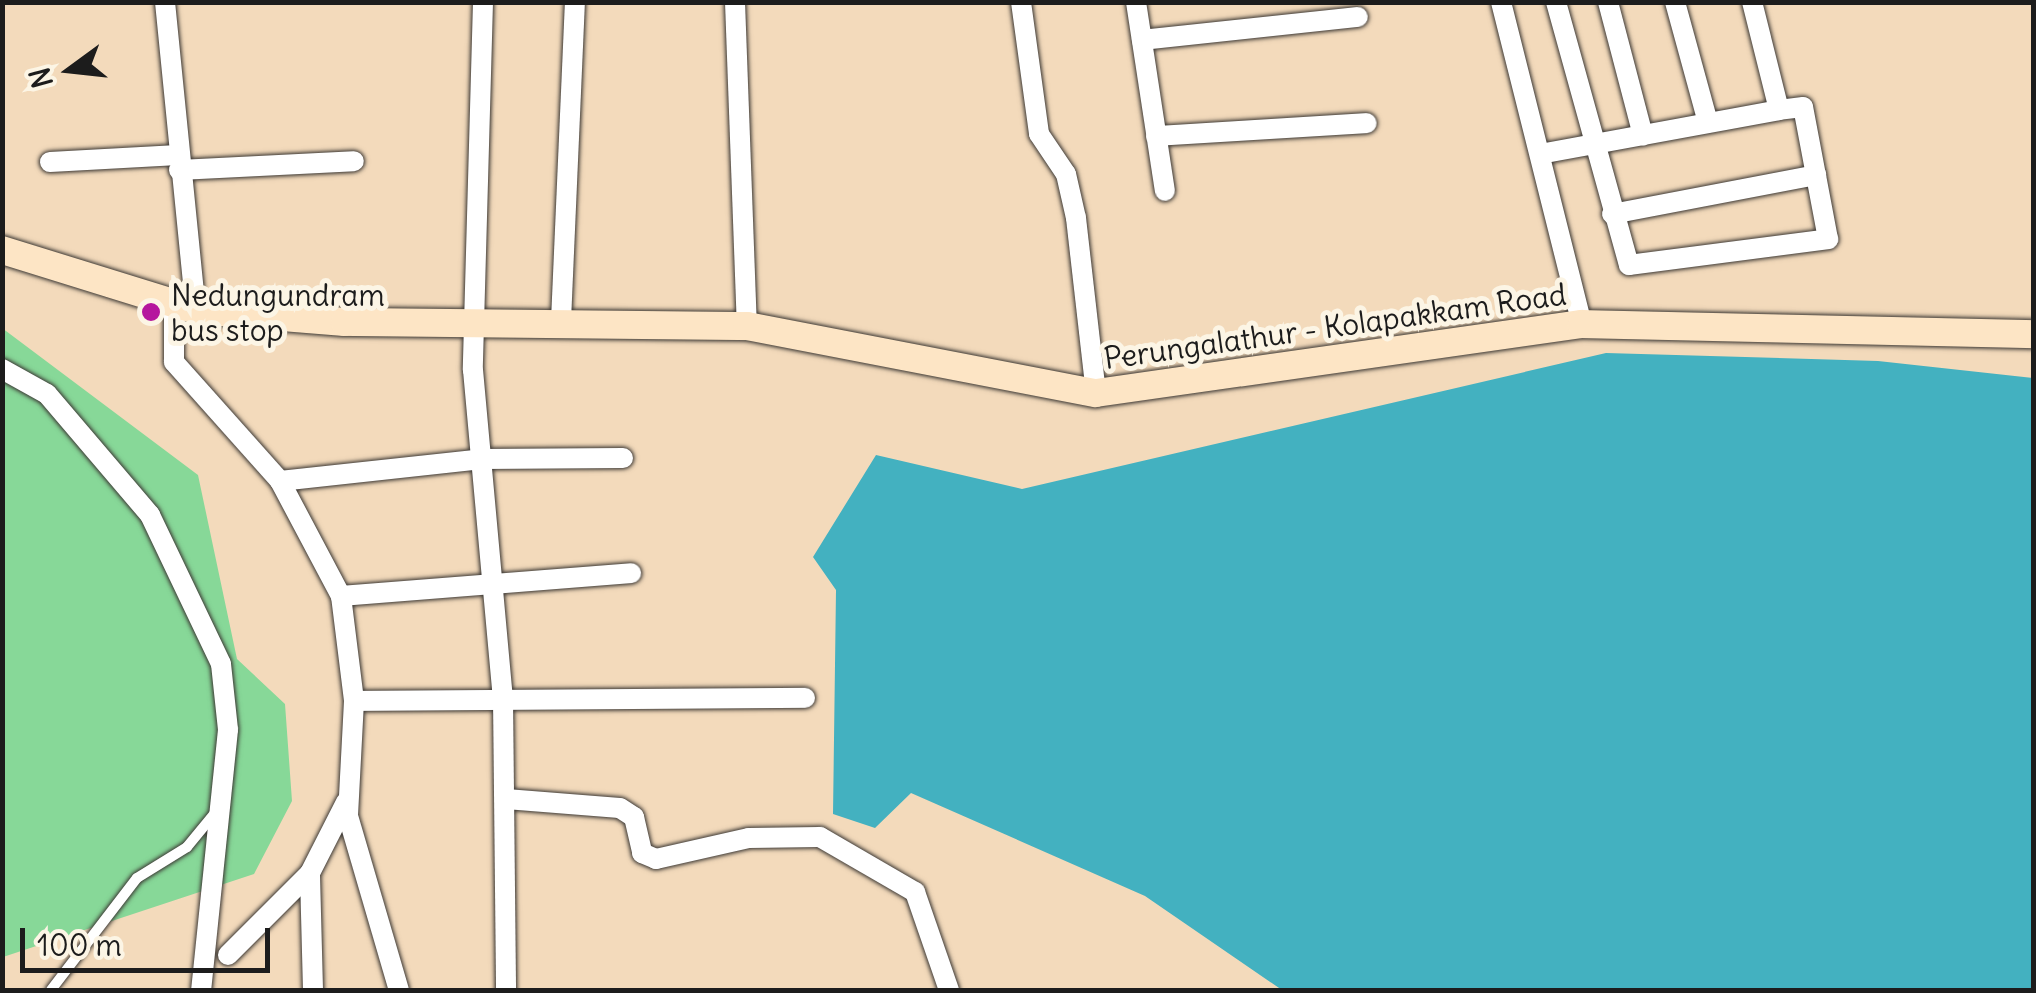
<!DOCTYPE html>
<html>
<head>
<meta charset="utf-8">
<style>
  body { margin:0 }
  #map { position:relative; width:2036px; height:993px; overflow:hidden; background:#f3dabb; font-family:Delius,sans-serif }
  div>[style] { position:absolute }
  .green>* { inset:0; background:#87d898 }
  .water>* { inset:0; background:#43b1c0 }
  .roads { filter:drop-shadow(0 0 2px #3c3834) drop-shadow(0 0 2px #3c3834) }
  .service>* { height:10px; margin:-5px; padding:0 5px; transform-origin:5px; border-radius:5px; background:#fff }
  .minor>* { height:20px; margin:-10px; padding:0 10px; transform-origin:10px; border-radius:10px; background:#fff }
  .secondary>* { height:28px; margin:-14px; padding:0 14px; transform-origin:14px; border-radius:14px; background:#fde5c5 }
  .dots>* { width:28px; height:28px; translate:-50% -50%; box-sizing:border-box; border:5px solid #fcf5e5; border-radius:50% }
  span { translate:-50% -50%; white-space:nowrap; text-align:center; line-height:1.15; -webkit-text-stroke:10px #fcf5e5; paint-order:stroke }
  .poi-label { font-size:30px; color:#1c1c1c }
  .left { translate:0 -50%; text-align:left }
  .street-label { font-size:30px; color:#1c1c1c }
  .frame { position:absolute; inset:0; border:5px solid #1c1c1c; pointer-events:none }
  .north { position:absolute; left:20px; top:20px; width:100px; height:100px; -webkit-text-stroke:8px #fcf5e5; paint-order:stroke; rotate:255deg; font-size:28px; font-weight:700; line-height:40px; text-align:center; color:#1c1c1c }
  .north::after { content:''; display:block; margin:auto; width:35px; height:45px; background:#1c1c1c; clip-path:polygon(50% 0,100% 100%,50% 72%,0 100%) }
  .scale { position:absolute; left:20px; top:928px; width:250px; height:45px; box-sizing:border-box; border:5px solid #1c1c1c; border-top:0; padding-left:12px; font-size:30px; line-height:35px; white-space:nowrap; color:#1c1c1c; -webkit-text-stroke:8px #fcf5e5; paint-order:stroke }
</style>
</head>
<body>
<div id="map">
  <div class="green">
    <i style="clip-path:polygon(2px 328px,198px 475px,237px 659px,285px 704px,292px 801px,254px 874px,3px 957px)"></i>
  </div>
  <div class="water">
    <i style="clip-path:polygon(1606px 353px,1878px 361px,2033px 378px,2033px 990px,1282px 990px,1145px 896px,911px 793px,875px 828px,833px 814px,836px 590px,813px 557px,876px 455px,1022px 489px)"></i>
  </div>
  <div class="roads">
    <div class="service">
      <i style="left:51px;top:990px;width:141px;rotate:-52.5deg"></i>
      <i style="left:137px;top:878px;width:59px;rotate:-31.8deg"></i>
      <i style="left:187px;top:847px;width:44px;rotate:-50.5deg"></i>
    </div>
    <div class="minor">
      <i style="left:165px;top:2px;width:310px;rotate:84.3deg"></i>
      <i style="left:483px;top:2px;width:368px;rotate:91.6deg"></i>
      <i style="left:473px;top:370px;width:329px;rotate:84.8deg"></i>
      <i style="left:503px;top:698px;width:292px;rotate:89.4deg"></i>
      <i style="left:735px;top:2px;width:324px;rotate:87.9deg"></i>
      <i style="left:1021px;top:2px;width:133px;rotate:82.2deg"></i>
      <i style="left:1039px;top:134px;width:48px;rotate:56deg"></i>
      <i style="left:1066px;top:174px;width:45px;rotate:77.2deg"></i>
      <i style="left:1076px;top:218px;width:176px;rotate:83.5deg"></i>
      <i style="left:1136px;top:2px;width:191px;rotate:81.3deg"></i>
      <i style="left:1501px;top:2px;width:332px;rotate:75.9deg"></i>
      <i style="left:1556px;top:2px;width:273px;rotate:74.5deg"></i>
      <i style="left:1629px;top:265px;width:201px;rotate:-7.4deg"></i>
      <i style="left:1828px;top:239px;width:134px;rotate:-100.7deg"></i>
      <i style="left:1803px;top:107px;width:24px;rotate:173deg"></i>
      <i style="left:1608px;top:2px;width:138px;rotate:75.3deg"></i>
      <i style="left:1675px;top:2px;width:125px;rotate:74.7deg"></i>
      <i style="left:1142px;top:40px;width:217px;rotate:-6.1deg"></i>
      <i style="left:1156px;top:136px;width:211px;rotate:-3.5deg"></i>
      <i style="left:1540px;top:154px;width:243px;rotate:-10.4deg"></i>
      <i style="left:1779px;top:110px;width:111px;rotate:-104deg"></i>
      <i style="left:50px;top:162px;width:128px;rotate:-3.1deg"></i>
      <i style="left:179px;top:170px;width:175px;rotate:-2.9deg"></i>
      <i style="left:1612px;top:214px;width:208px;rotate:-10.8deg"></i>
      <i style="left:174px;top:302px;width:60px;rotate:90deg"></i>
      <i style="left:174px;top:362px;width:159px;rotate:48.3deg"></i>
      <i style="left:280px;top:481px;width:130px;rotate:62.1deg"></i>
      <i style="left:341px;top:596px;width:106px;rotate:82.9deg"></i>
      <i style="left:354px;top:701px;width:115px;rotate:93deg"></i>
      <i style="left:348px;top:816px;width:181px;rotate:73.7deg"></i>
      <i style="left:561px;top:321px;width:319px;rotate:-87.5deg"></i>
      <i style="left:2px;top:369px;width:51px;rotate:29.1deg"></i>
      <i style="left:47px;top:394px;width:159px;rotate:49.6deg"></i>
      <i style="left:150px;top:515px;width:165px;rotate:64.5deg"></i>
      <i style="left:221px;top:664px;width:66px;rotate:83.9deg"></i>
      <i style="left:228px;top:730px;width:261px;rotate:95.9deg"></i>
      <i style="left:280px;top:481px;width:203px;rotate:-6.2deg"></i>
      <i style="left:482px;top:459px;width:141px;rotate:-0.4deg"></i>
      <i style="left:341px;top:596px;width:291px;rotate:-4.5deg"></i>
      <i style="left:354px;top:701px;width:451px;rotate:-0.4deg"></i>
      <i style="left:506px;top:799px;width:114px;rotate:4.5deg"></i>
      <i style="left:620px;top:808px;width:17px;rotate:33deg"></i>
      <i style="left:634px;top:817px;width:37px;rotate:77deg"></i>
      <i style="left:642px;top:853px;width:15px;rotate:23deg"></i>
      <i style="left:656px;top:859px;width:95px;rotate:-12.7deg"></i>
      <i style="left:749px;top:838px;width:71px;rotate:-0.8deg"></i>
      <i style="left:820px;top:837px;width:110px;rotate:30.1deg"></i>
      <i style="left:915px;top:892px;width:104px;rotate:70.9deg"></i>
      <i style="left:228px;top:955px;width:116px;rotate:-45deg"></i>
      <i style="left:313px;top:990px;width:117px;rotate:-91.5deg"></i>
      <i style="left:310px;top:873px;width:80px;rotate:-63.1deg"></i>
    </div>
    <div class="secondary">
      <i style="left:2px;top:250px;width:203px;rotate:17.2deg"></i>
      <i style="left:196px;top:310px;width:149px;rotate:4.6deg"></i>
      <i style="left:345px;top:322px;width:402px;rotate:0.6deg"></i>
      <i style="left:747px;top:326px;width:355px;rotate:10.9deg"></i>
      <i style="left:1096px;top:393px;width:491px;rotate:-8.1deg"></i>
      <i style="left:1582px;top:324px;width:452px;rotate:1.3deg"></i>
    </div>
  </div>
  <div class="dots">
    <i style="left:151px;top:312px;background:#b5179e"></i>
  </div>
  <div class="poi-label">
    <span class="left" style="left:171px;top:312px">Nedungundram<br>bus stop</span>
  </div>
  <div class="street-label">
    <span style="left:1335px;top:326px;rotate:-8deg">Perungalathur - Kolapakkam Road</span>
  </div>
  <div class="frame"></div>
  <div class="north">N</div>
  <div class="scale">100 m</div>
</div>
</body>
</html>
